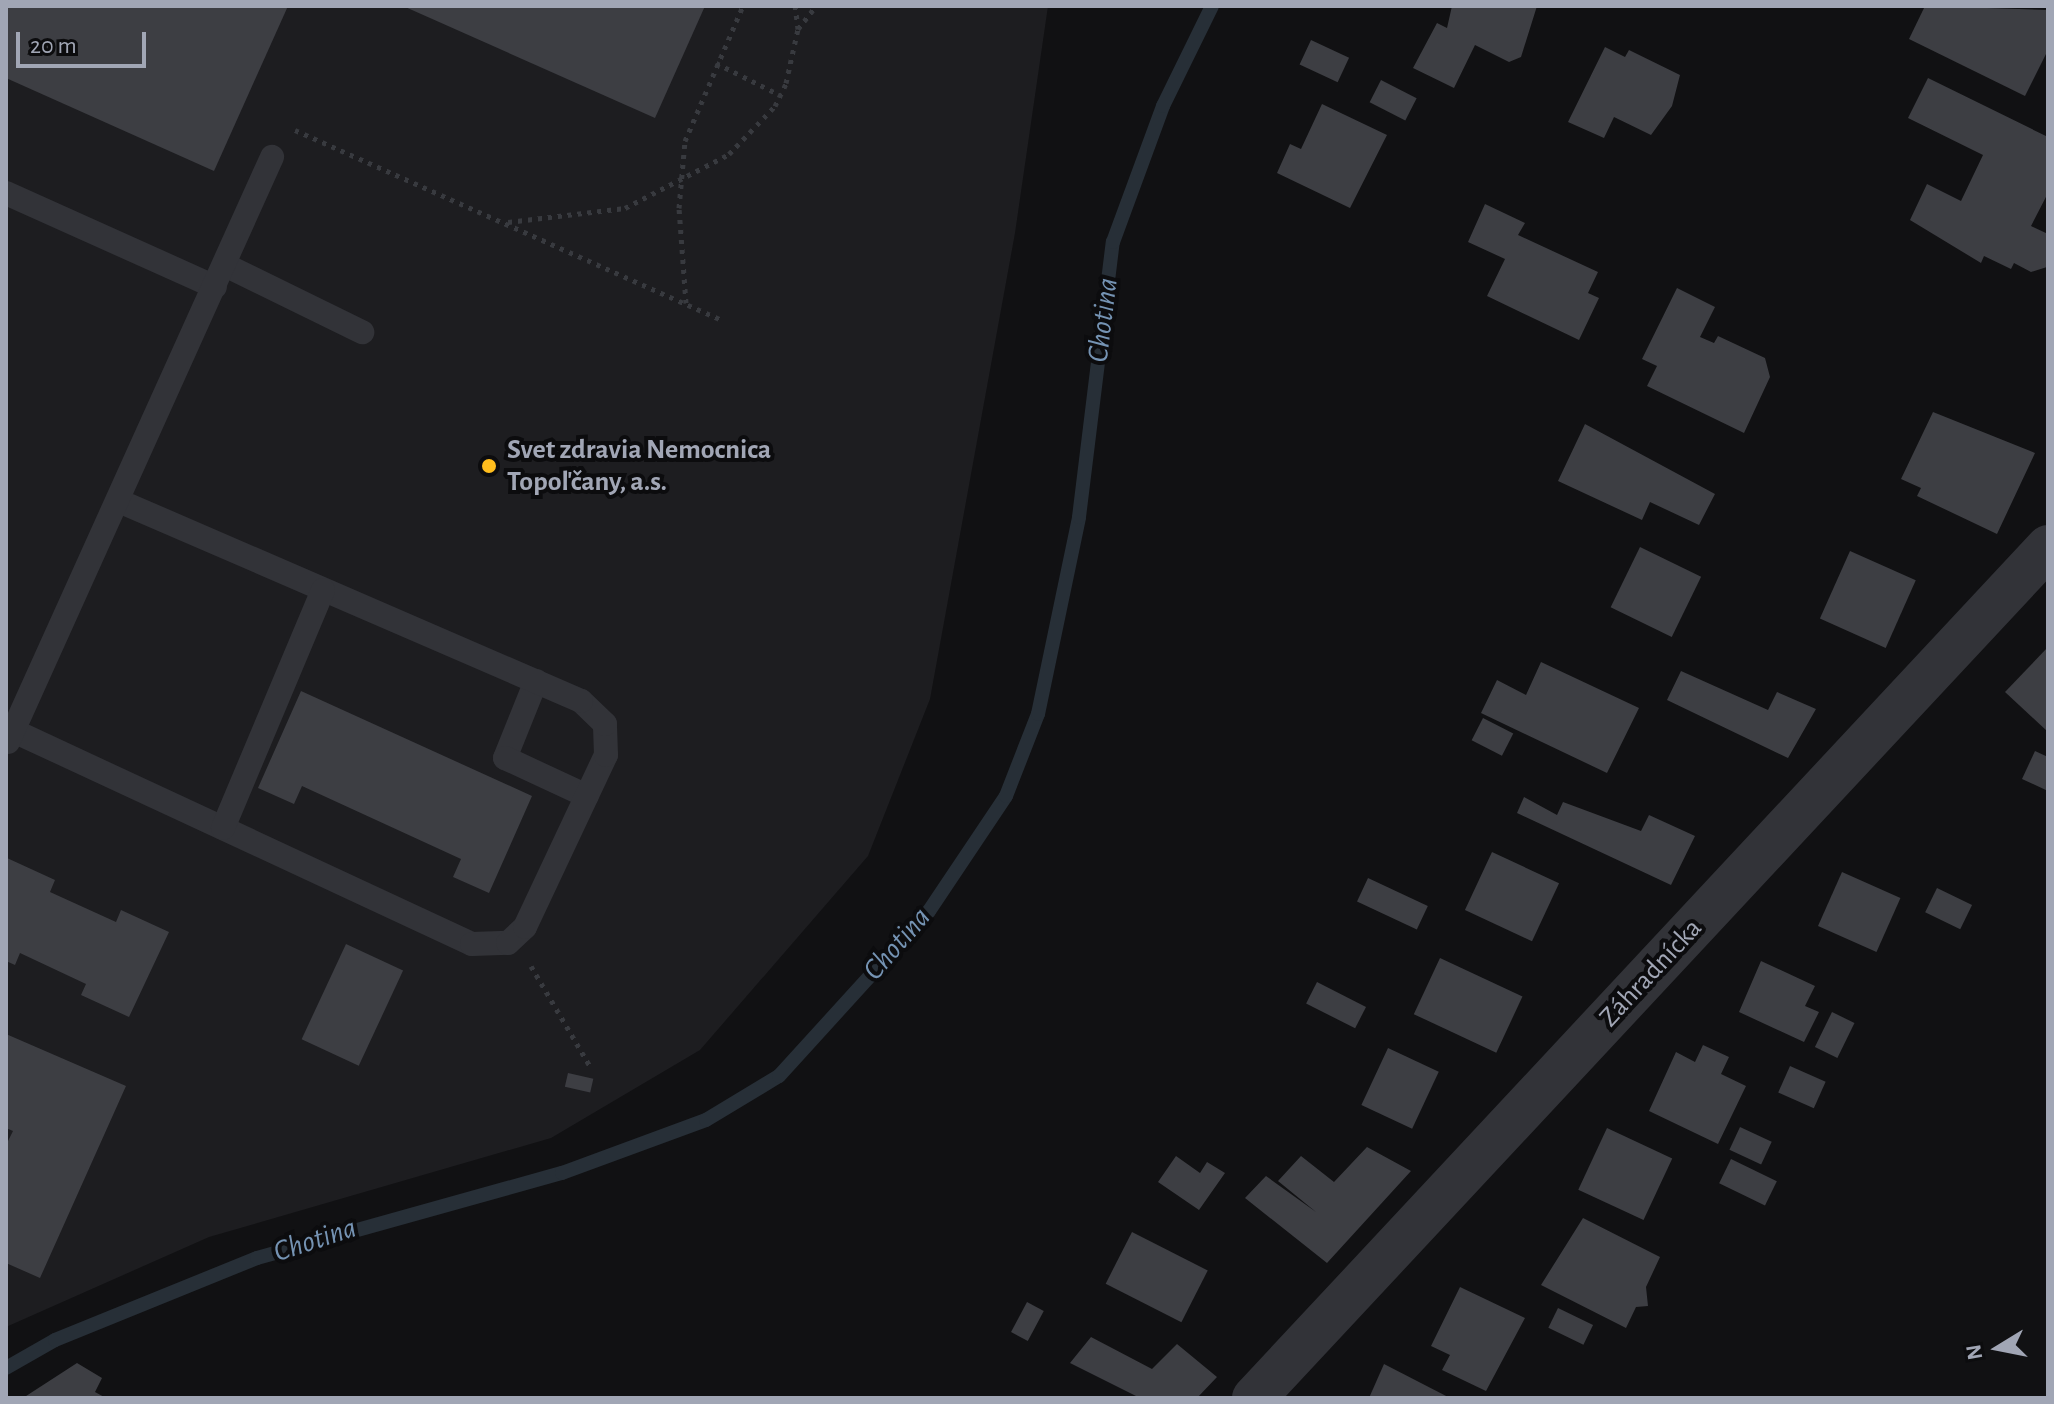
<!DOCTYPE html>
<html>
<head>
<meta charset="utf-8">
<style>
  body { margin:0 }
  #map { position:relative; width:2054px; height:1404px; overflow:hidden; background:#111113; font-family:"Alegreya Sans",sans-serif }
  div>[style] { position:absolute }
  .built>* { inset:0; background:#1d1d20 }
  .stream>* { height:14px; margin:-7px; padding:0 7px; transform-origin:7px; border-radius:7px; background:#272f37 }
  .building>* { inset:0; background:#3d3e43; transform-origin:0 0 }
  .path>* { height:5px; margin-top:-2.5px; transform-origin:0; background:repeating-linear-gradient(90deg,#383a3f 0 4px,transparent 0 10px) }
  .lane>* { height:24px; margin:-12px; padding:0 12px; transform-origin:12px; border-radius:12px; background:#323338 }
  .street>* { height:44px; margin:-22px; padding:0 22px; transform-origin:22px; border-radius:22px; background:#323338 }
  .dots>* { width:22px; height:22px; translate:-50% -50%; box-sizing:border-box; border:4px solid #0c0c0e; border-radius:50% }
  span { translate:-50% -50%; white-space:nowrap; text-align:center; line-height:1.15; -webkit-text-stroke:8px #0c0c0e; paint-order:stroke }
  .poi-label { font-size:28px; color:#a1a6b5; font-weight:700 }
  .left { translate:0 -50%; text-align:left }
  .street-label { font-size:28px; color:#a1a6b5 }
  .water-label { font-size:30px; color:#7593b3; font-style:italic }
  .frame { position:absolute; inset:0; border:8px solid #a1a6b5; pointer-events:none }
  .north { position:absolute; left:1958px; top:1308px; width:80px; height:80px; -webkit-text-stroke:6px #0c0c0e; paint-order:stroke; rotate:260deg; font-size:22px; font-weight:700; line-height:32px; text-align:center; color:#a1a6b5 }
  .north::after { content:''; display:block; margin:auto; width:28px; height:36px; background:#a1a6b5; clip-path:polygon(50% 0,100% 100%,50% 72%,0 100%) }
  .scale { position:absolute; left:16px; top:32px; width:130px; height:36px; box-sizing:border-box; border:4px solid #a1a6b5; border-top:0; padding-left:10px; font-size:24px; line-height:28px; white-space:nowrap; color:#a1a6b5; -webkit-text-stroke:6px #0c0c0e; paint-order:stroke }
</style>
</head>
<body>
<div id="map">
  <div class="built">
    <i style="clip-path:polygon(6px 6px,1048px 6px,1015px 233px,930px 699px,868px 856px,700px 1050px,551px 1138px,209px 1237px,6px 1327px)"></i>
  </div>
  <div class="stream">
    <i style="left:6px;top:1368px;width:56px;rotate:-29.7deg"></i>
    <i style="left:55px;top:1340px;width:218px;rotate:-22.1deg"></i>
    <i style="left:257px;top:1258px;width:317px;rotate:-15.6deg"></i>
    <i style="left:562px;top:1173px;width:153px;rotate:-20.2deg"></i>
    <i style="left:706px;top:1120px;width:85px;rotate:-31.1deg"></i>
    <i style="left:779px;top:1076px;width:223px;rotate:-47.7deg"></i>
    <i style="left:929px;top:911px;width:138px;rotate:-56.2deg"></i>
    <i style="left:1006px;top:796px;width:88px;rotate:-68.7deg"></i>
    <i style="left:1038px;top:714px;width:201px;rotate:-78.2deg"></i>
    <i style="left:1079px;top:517px;width:277px;rotate:-83deg"></i>
    <i style="left:1113px;top:242px;width:145px;rotate:-69.8deg"></i>
    <i style="left:1163px;top:106px;width:111px;rotate:-63.9deg"></i>
  </div>
  <div class="building">
    <i style="clip-path:polygon(6px 6px,288px 6px,214px 171px,6px 78px)"></i>
    <i style="clip-path:polygon(403px 6px,705px 6px,655px 118px)"></i>
    <i style="clip-path:polygon(1452px 6px,1537px 6px,1521px 57px,1509px 62px,1475px 45px,1454px 88px,1413px 68px,1437px 23px,1447px 28px)"></i>
    <i style="clip-path:polygon(1925px 6px,2048px 10px,2048px 50px,2025px 96px,1909px 39px)"></i>
    <i style="left:1311px;top:40px;width:42px;height:27px;rotate:25deg"></i>
    <i style="clip-path:polygon(1605px 47px,1625px 57px,1629px 50px,1680px 75px,1672px 106px,1651px 135px,1614px 117px,1604px 138px,1568px 122px)"></i>
    <i style="clip-path:polygon(1928px 78px,2048px 137px,2048px 193px,2031px 226px,2048px 234px,2047px 267px,2031px 272px,2014px 263px,2011px 269px,1984px 256px,1981px 263px,1910px 220px,1927px 184px,1961px 201px,1983px 155px,1908px 118px)"></i>
    <i style="left:1381px;top:80px;width:40px;height:25px;rotate:27deg"></i>
    <i style="clip-path:polygon(1322px 104px,1387px 135px,1350px 208px,1277px 173px,1290px 144px,1301px 149px)"></i>
    <i style="clip-path:polygon(1485px 204px,1525px 223px,1518px 235px,1598px 272px,1588px 293px,1599px 298px,1579px 340px,1487px 296px,1505px 259px,1468px 242px)"></i>
    <i style="clip-path:polygon(1677px 288px,1715px 307px,1700px 337px,1714px 343px,1718px 336px,1765px 358px,1770px 377px,1744px 433px,1647px 386px,1657px 366px,1642px 359px)"></i>
    <i style="clip-path:polygon(1933px 412px,2035px 453px,1997px 534px,1917px 496px,1921px 488px,1901px 479px)"></i>
    <i style="clip-path:polygon(1585px 424px,1715px 494px,1699px 525px,1650px 502px,1642px 520px,1558px 481px)"></i>
    <i style="left:1640px;top:547px;width:68px;height:67px;rotate:26deg"></i>
    <i style="left:1850px;top:551px;width:72px;height:74px;rotate:24deg"></i>
    <i style="clip-path:polygon(2048px 647px,2048px 732px,2005px 692px)"></i>
    <i style="clip-path:polygon(1541px 662px,1639px 708px,1607px 773px,1481px 713px,1497px 680px,1526px 695px)"></i>
    <i style="clip-path:polygon(1681px 671px,1768px 710px,1777px 692px,1816px 709px,1788px 758px,1667px 700px)"></i>
    <i style="clip-path:polygon(301px 691px,532px 796px,489px 893px,453px 877px,461px 859px,302px 786px,294px 804px,258px 788px)"></i>
    <i style="left:1483px;top:718px;width:34px;height:25px;rotate:27deg"></i>
    <i style="clip-path:polygon(2035px 751px,2048px 757px,2048px 791px,2022px 779px)"></i>
    <i style="clip-path:polygon(1524px 797px,1557px 815px,1563px 802px,1641px 831px,1649px 815px,1695px 836px,1671px 885px,1517px 813px)"></i>
    <i style="left:1492px;top:852px;width:74px;height:64px;rotate:25deg"></i>
    <i style="clip-path:polygon(7px 858px,55px 880px,50px 892px,116px 922px,121px 910px,169px 932px,129px 1017px,81px 995px,86px 984px,20px 953px,15px 965px,6px 961px)"></i>
    <i style="left:1842px;top:872px;width:64px;height:59px;rotate:24deg"></i>
    <i style="left:1368px;top:878px;width:66px;height:26px;rotate:25deg"></i>
    <i style="left:1937px;top:888px;width:39px;height:27px;rotate:26deg"></i>
    <i style="left:346px;top:944px;width:63px;height:105px;rotate:25deg"></i>
    <i style="left:1440px;top:958px;width:91px;height:62px;rotate:25deg"></i>
    <i style="clip-path:polygon(1761px 961px,1815px 986px,1805px 1006px,1819px 1012px,1804px 1042px,1739px 1012px)"></i>
    <i style="left:1317px;top:982px;width:55px;height:24px;rotate:27deg"></i>
    <i style="left:1832px;top:1012px;width:25px;height:39px;rotate:26deg"></i>
    <i style="clip-path:polygon(6px 1034px,126px 1086px,40px 1278px,6px 1263px,6px 1145px,13px 1131px,6px 1128px)"></i>
    <i style="clip-path:polygon(1703px 1045px,1729px 1057px,1721px 1074px,1746px 1086px,1718px 1144px,1649px 1111px,1676px 1052px,1695px 1062px)"></i>
    <i style="left:1388px;top:1048px;width:56px;height:63px;rotate:25deg"></i>
    <i style="left:1790px;top:1066px;width:39px;height:29px;rotate:24deg"></i>
    <i style="left:568px;top:1073px;width:26px;height:14px;rotate:13deg"></i>
    <i style="left:1740px;top:1127px;width:35px;height:25px;rotate:25deg"></i>
    <i style="left:1607px;top:1128px;width:72px;height:68px;rotate:25deg"></i>
    <i style="clip-path:polygon(1367px 1147px,1411px 1171px,1327px 1263px,1245px 1198px,1266px 1176px,1316px 1212px,1278px 1181px,1301px 1156px,1334px 1182px)"></i>
    <i style="clip-path:polygon(1176px 1156px,1200px 1173px,1207px 1162px,1225px 1173px,1199px 1210px,1158px 1182px)"></i>
    <i style="left:1731px;top:1159px;width:51px;height:27px;rotate:26deg"></i>
    <i style="clip-path:polygon(1583px 1218px,1660px 1257px,1646px 1287px,1648px 1306px,1636px 1307px,1626px 1328px,1541px 1285px)"></i>
    <i style="left:1132px;top:1232px;width:85px;height:58px;rotate:27deg"></i>
    <i style="clip-path:polygon(1460px 1287px,1525px 1318px,1486px 1391px,1442px 1370px,1450px 1355px,1431px 1346px)"></i>
    <i style="left:1027px;top:1302px;width:19px;height:34px;rotate:28deg"></i>
    <i style="left:1558px;top:1308px;width:39px;height:22px;rotate:26deg"></i>
    <i style="clip-path:polygon(1091px 1337px,1152px 1369px,1177px 1344px,1217px 1377px,1197px 1398px,1140px 1398px,1070px 1363px)"></i>
    <i style="clip-path:polygon(77px 1363px,102px 1378px,95px 1392px,106px 1398px,23px 1398px)"></i>
    <i style="clip-path:polygon(1384px 1364px,1450px 1398px,1369px 1398px)"></i>
  </div>
  <div class="path">
    <i style="left:798px;top:29px;width:29px;rotate:-52deg"></i>
    <i style="left:716px;top:63px;width:72px;rotate:26.6deg"></i>
    <i style="left:295px;top:130px;width:466px;rotate:24deg"></i>
    <i style="left:508px;top:222px;width:118px;rotate:-6.8deg"></i>
    <i style="left:625px;top:208px;width:117px;rotate:-27.4deg"></i>
    <i style="left:729px;top:154px;width:66px;rotate:-46.2deg"></i>
    <i style="left:775px;top:106px;width:25px;rotate:-64deg"></i>
    <i style="left:786px;top:83px;width:55px;rotate:-77.5deg"></i>
    <i style="left:798px;top:29px;width:23px;rotate:-97deg"></i>
    <i style="left:686px;top:303px;width:95px;rotate:-94.2deg"></i>
    <i style="left:679px;top:208px;width:67px;rotate:-84.9deg"></i>
    <i style="left:685px;top:141px;width:147px;rotate:-66.8deg"></i>
    <i style="left:531px;top:966px;width:116px;rotate:59.5deg"></i>
  </div>
  <div class="lane">
    <i style="left:6px;top:193px;width:229px;rotate:24.2deg"></i>
    <i style="left:225px;top:265px;width:153px;rotate:26.1deg"></i>
    <i style="left:536px;top:681px;width:83px;rotate:111.9deg"></i>
    <i style="left:505px;top:758px;width:90px;rotate:24.9deg"></i>
    <i style="left:16px;top:732px;width:503px;rotate:24.93deg"></i>
    <i style="left:472px;top:944px;width:36px;rotate:-2deg"></i>
    <i style="left:508px;top:943px;width:23px;rotate:-43deg"></i>
    <i style="left:525px;top:927px;width:190px;rotate:-64.8deg"></i>
    <i style="left:606px;top:755px;width:31px;rotate:-92deg"></i>
    <i style="left:605px;top:724px;width:33px;rotate:-136deg"></i>
    <i style="left:581px;top:701px;width:503px;rotate:-156.59deg"></i>
    <i style="left:8px;top:742px;width:642px;rotate:-65.71deg"></i>
    <i style="left:223px;top:828px;width:258px;rotate:-67.2deg"></i>
  </div>
  <div class="street">
    <i style="left:1254px;top:1398px;width:1164px;rotate:-46.98deg"></i>
  </div>
  <div class="dots">
    <i style="left:489px;top:466px;background:#ffbd1d"></i>
  </div>
  <div class="poi-label">
    <span class="left" style="left:507px;top:466px">Svet zdravia Nemocnica<br>Topoľčany, a.s.</span>
  </div>
  <div class="street-label">
    <span style="left:1651px;top:973px;rotate:-47deg">Záhradnícka</span>
  </div>
  <div class="water-label">
    <span style="left:1103px;top:320px;rotate:-83deg">Chotina</span>
    <span style="left:897px;top:944px;rotate:-49deg">Chotina</span>
    <span style="left:315px;top:1240px;rotate:-18deg">Chotina</span>
  </div>
  <div class="frame"></div>
  <div class="north">N</div>
  <div class="scale">20 m</div>
</div>
</body>
</html>
